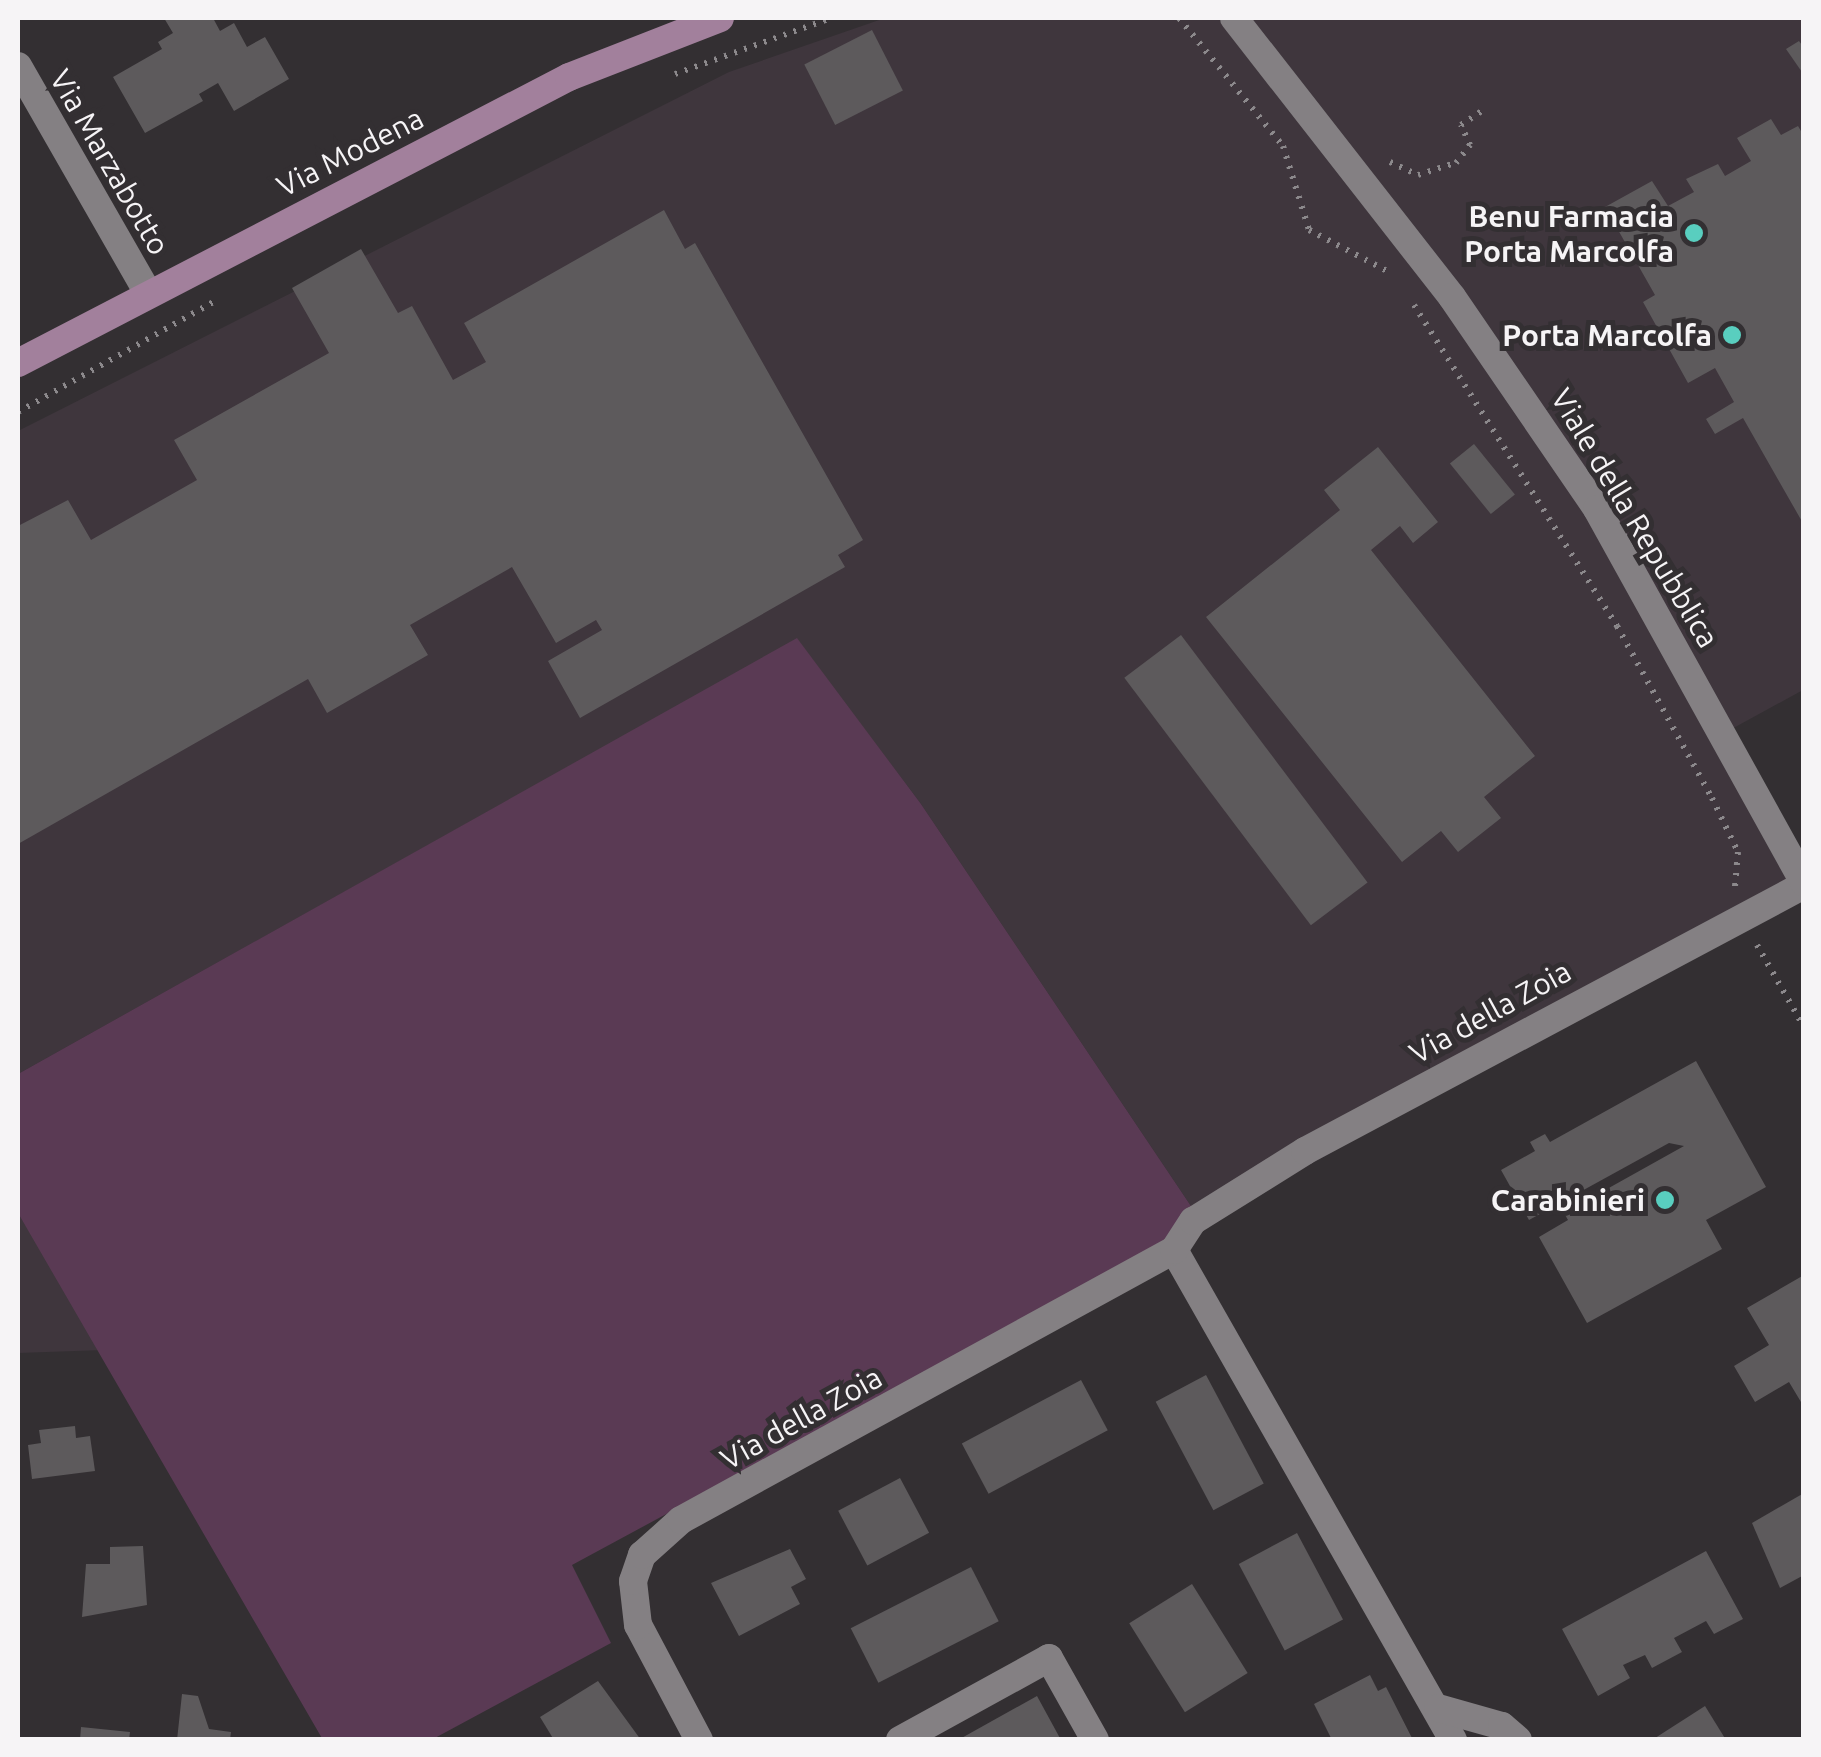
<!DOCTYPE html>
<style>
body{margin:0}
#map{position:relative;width:1821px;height:1757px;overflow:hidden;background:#332f32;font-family:Ubuntu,sans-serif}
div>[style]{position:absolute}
.built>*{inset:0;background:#3f363d}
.green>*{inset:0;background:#5a3a54}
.building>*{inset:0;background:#5d5a5c;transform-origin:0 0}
.path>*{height:6px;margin-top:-3px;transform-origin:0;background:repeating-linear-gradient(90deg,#8c898c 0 2.5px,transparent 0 10.5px)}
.minor>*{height:28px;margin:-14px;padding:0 14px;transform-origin:14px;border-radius:14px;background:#848083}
.tertiary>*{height:28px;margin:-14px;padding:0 14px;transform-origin:14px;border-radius:14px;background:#848083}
.secondary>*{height:28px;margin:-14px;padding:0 14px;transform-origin:14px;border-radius:14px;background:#a2809c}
.dots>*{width:28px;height:28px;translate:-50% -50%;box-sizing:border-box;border:5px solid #332f32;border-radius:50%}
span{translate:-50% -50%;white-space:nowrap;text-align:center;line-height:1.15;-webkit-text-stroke:10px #332f32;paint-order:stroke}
.street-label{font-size:30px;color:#f6f4f6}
.poi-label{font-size:30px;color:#f6f4f6;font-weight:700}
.right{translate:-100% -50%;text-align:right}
.frame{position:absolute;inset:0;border:20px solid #f6f4f6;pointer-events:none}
</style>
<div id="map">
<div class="built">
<div style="clip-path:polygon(885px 18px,1803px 18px,1803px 690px,1728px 731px,1802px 890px,1203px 1224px,921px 804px,797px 639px,18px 1074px,18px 431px,729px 72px)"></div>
<div style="clip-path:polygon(18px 1213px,104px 1350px,18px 1353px)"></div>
</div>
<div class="green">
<div style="clip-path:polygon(797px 638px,921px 804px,1203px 1224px,572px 1565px,611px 1643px,433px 1739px,323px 1740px,18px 1213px,18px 1074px)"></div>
</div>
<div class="building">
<div style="clip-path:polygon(164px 18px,213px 18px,220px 31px,234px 23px,247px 47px,265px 37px,289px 79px,234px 111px,218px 83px,199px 94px,203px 101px,145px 133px,113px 77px,162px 49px,158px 42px,173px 33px)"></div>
<div style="left:872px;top:30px;width:68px;height:76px;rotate:63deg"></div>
<div style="clip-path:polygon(1799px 41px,1804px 48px,1804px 75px,1786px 49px)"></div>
<div style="clip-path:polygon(1771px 119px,1781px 135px,1798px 126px,1804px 136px,1804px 525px,1743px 418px,1715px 434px,1706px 419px,1734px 402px,1715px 368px,1688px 383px,1643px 302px,1655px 295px,1605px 207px,1652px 181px,1668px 206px,1694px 192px,1686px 179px,1718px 164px,1725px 176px,1751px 161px,1737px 138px)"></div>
<div style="clip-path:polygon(664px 210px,685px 249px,695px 243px,863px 540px,838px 555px,845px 567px,580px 718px,548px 661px,602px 630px,596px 620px,556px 643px,512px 567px,410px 625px,428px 655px,327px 713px,308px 679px,18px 844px,18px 526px,68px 500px,91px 540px,197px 480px,174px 440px,329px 353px,292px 288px,361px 249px,398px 313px,412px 306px,453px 380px,486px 362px,464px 323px)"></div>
<div style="left:1474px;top:444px;width:65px;height:31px;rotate:51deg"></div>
<div style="clip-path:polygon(1378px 447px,1438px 522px,1413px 543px,1400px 526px,1371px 550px,1535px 756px,1484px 797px,1501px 818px,1458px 852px,1441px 831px,1402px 862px,1206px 617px,1340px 510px,1324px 490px)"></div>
<div style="left:1181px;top:635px;width:310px;height:71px;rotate:53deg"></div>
<div style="clip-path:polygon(1696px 1061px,1766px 1187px,1706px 1220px,1722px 1249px,1587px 1323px,1539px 1237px,1568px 1220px,1564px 1213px,1684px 1146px,1669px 1143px,1529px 1220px,1501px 1170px,1535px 1151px,1530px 1142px,1545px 1134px,1550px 1142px)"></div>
<div style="clip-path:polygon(1804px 1275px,1804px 1407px,1789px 1382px,1755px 1402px,1734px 1366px,1769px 1345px,1747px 1308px)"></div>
<div style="left:1206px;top:1375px;width:123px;height:57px;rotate:62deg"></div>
<div style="left:1081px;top:1380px;width:57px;height:135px;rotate:62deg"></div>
<div style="clip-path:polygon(75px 1426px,76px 1438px,90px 1436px,95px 1471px,32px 1479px,28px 1445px,41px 1443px,39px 1430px)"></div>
<div style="left:900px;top:1478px;width:62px;height:70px;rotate:62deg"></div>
<div style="clip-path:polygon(1804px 1493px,1804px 1575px,1780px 1588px,1752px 1523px)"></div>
<div style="left:1297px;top:1533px;width:98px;height:66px;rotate:62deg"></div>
<div style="clip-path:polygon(143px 1546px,147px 1605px,82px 1617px,86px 1564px,110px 1564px,110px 1547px)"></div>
<div style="clip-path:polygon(790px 1549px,806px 1579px,791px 1587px,800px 1604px,739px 1636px,711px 1583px)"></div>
<div style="clip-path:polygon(1706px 1551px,1743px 1619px,1714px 1634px,1706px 1621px,1674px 1638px,1682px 1652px,1652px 1668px,1645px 1655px,1623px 1665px,1630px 1678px,1598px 1696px,1562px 1629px)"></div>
<div style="left:971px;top:1567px;width:61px;height:135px;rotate:63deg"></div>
<div style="left:1192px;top:1584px;width:105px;height:74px;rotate:58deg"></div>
<div style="clip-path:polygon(1370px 1675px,1378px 1691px,1386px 1687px,1413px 1740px,1332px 1740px,1314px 1704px)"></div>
<div style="clip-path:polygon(598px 1681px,641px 1740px,554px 1740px,540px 1717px)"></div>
<div style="clip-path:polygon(182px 1694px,198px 1696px,209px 1729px,231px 1732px,230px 1740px,177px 1740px)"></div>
<div style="clip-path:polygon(1037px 1696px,1061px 1740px,958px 1740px)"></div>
<div style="clip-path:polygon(1705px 1706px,1726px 1740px,1652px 1740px)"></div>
<div style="clip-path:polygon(81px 1727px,130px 1732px,129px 1740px,80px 1740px)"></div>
</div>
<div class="path">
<div style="left:1179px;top:18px;width:165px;rotate:50.9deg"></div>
<div style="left:1283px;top:146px;width:88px;rotate:72.8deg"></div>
<div style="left:1309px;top:230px;width:90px;rotate:27.7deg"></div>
<div style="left:675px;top:74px;width:166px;rotate:-19.7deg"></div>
<div style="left:1390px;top:162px;width:31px;rotate:25deg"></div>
<div style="left:1418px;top:175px;width:40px;rotate:-18deg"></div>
<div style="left:1456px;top:163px;width:23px;rotate:-52deg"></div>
<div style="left:1470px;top:145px;width:22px;rotate:-114deg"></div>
<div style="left:1461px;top:125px;width:25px;rotate:-34deg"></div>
<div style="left:1414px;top:305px;width:380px;rotate:57.7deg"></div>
<div style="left:1617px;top:626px;width:196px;rotate:61.1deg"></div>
<div style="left:1712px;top:798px;width:60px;rotate:64.3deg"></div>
<div style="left:1738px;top:852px;width:36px;rotate:95deg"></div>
<div style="left:18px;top:412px;width:228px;rotate:-29.4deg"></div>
<div style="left:1757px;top:945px;width:95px;rotate:60.2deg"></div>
</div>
<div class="minor">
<div style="left:18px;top:66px;width:259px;rotate:60.2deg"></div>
<div style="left:1174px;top:1250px;width:564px;rotate:60.34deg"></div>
<div style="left:1438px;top:1708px;width:66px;rotate:15.7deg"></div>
<div style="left:1502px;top:1726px;width:21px;rotate:41deg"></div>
<div style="left:699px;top:1740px;width:130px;rotate:-117.9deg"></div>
<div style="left:638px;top:1625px;width:44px;rotate:-96.5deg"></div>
<div style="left:633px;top:1581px;width:28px;rotate:-71deg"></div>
<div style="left:642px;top:1555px;width:52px;rotate:-41.9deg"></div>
<div style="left:681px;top:1520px;width:562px;rotate:-28.71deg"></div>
<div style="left:1174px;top:1250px;width:35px;rotate:-57deg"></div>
<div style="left:1193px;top:1221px;width:132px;rotate:-32deg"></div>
<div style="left:1305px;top:1151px;width:565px;rotate:-28.06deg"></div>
<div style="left:900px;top:1740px;width:170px;rotate:-28.8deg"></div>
<div style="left:1049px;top:1658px;width:94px;rotate:60.7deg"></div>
</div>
<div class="tertiary">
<div style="left:1234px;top:18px;width:354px;rotate:52deg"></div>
<div style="left:1452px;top:297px;width:257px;rotate:55.6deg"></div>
<div style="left:1597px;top:509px;width:427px;rotate:61deg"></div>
</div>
<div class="secondary">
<div style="left:18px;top:363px;width:621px;rotate:-27.43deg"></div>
<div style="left:569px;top:77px;width:162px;rotate:-21.3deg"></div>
</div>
<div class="dots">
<div style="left:1694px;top:233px;background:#59cebf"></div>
<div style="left:1732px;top:335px;background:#59cebf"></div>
<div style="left:1665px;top:1200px;background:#59cebf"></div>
</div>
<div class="street-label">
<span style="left:350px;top:152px;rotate:-27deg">Via Modena</span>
<span style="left:110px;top:162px;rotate:60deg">Via Marzabotto</span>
<span style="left:1635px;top:518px;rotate:59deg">Viale della Repubblica</span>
<span style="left:1490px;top:1012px;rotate:-29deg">Via della Zoia</span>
<span style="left:801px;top:1418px;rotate:-29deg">Via della Zoia</span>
</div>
<div class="poi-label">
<span class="right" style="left:1674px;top:233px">Benu Farmacia<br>Porta Marcolfa</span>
<span class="right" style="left:1712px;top:335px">Porta Marcolfa</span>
<span class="right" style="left:1645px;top:1200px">Carabinieri</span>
</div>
<div class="frame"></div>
</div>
